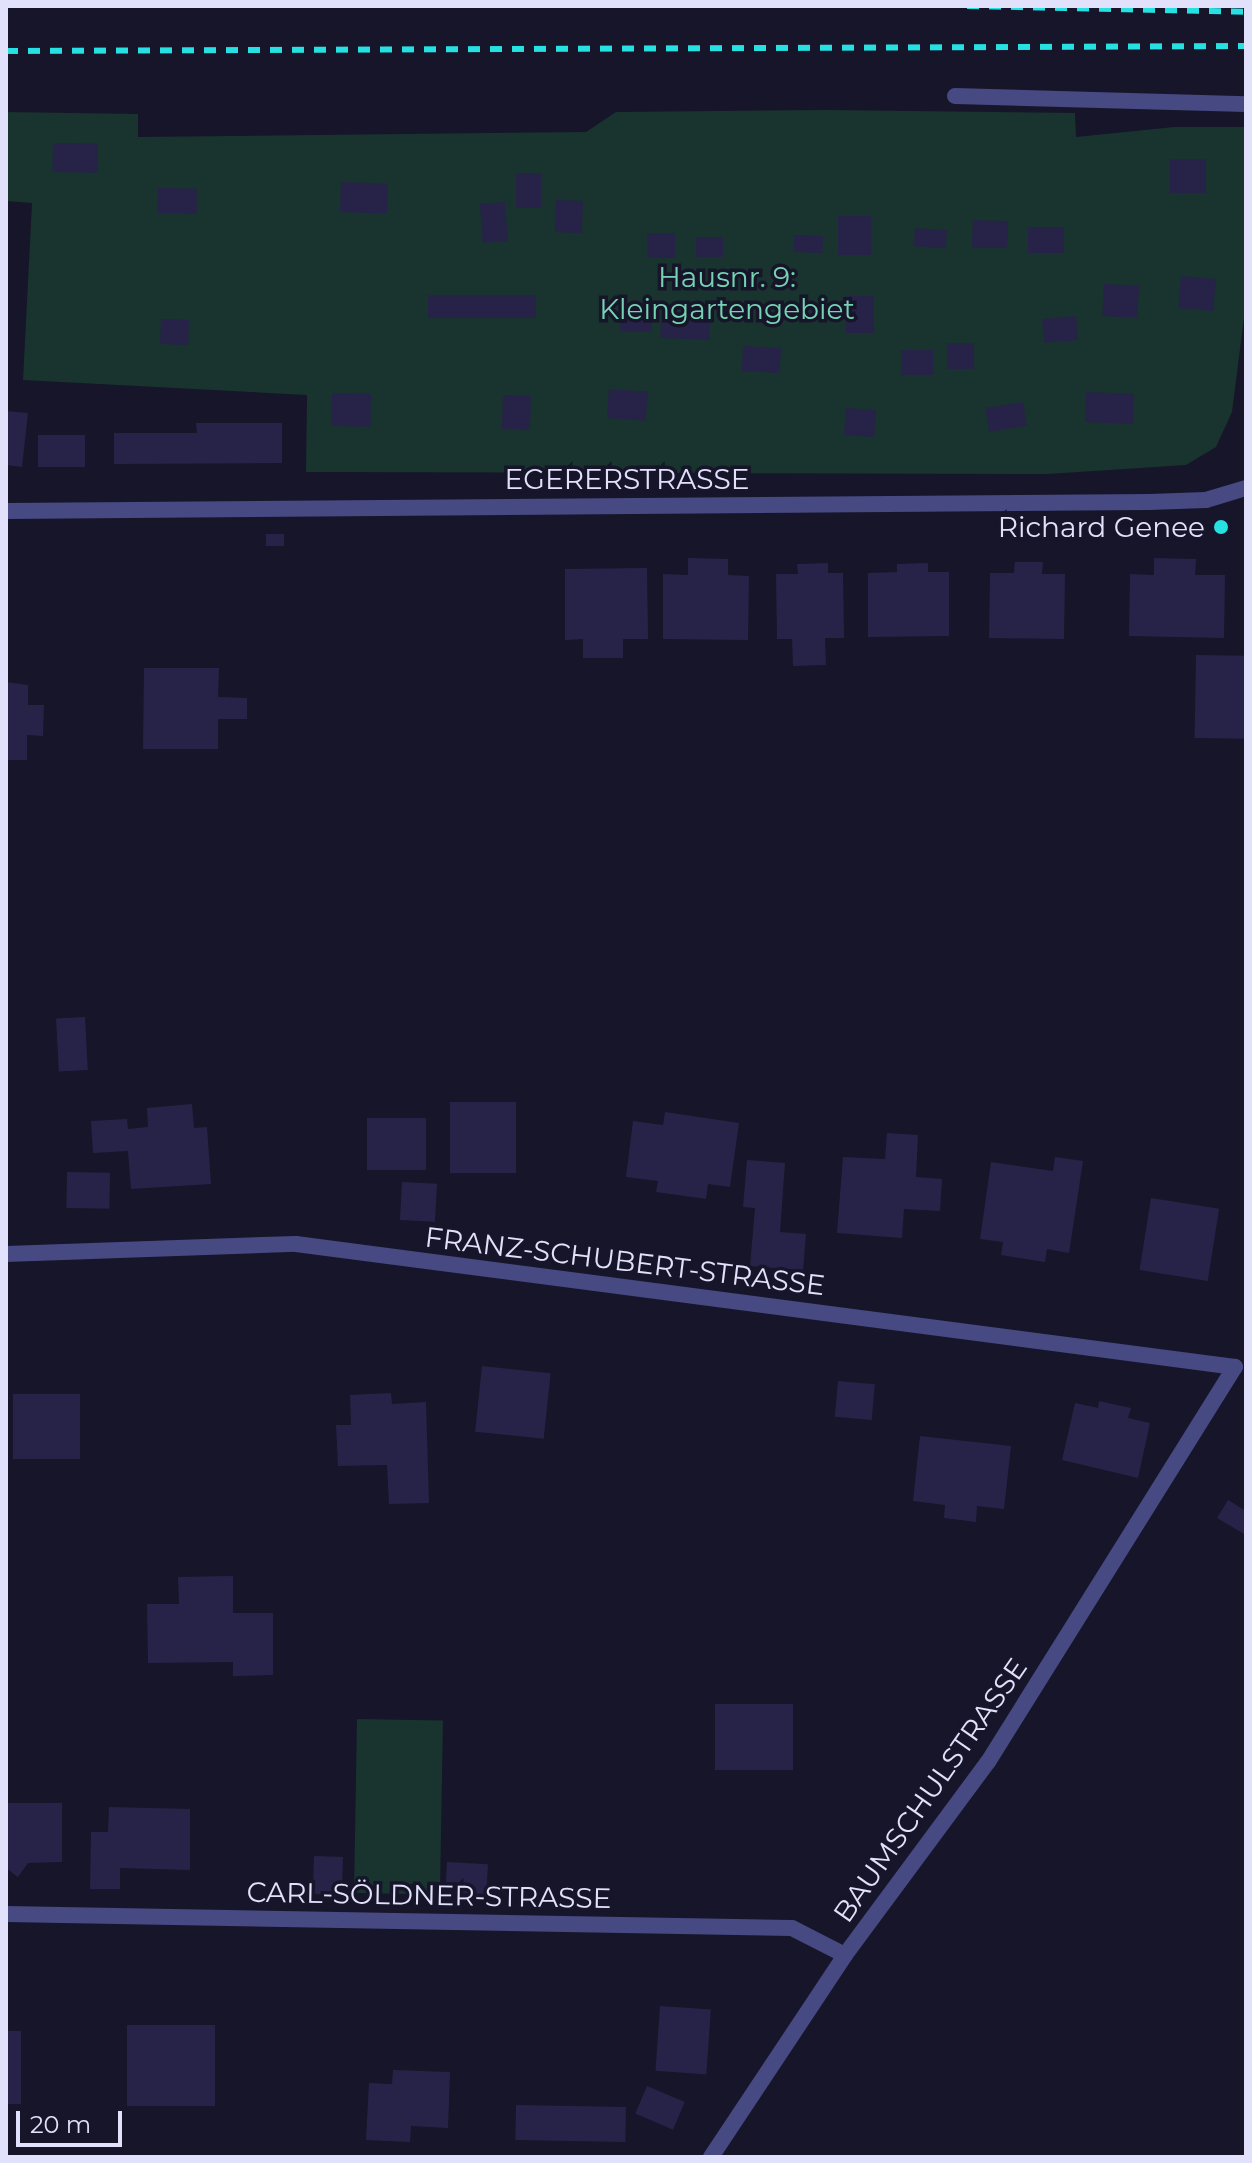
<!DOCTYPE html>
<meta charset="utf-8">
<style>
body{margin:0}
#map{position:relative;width:1252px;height:2163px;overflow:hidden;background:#161529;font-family:Montserrat,sans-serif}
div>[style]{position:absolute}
.green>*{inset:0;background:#19332f;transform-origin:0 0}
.building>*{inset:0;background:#272348;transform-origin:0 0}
.lane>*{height:16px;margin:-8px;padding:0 8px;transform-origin:8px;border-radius:8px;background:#464982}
.street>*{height:16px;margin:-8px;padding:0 8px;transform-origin:8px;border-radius:8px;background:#464982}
.rail>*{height:6px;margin-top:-3px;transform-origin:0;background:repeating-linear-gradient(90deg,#26e0e2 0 12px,transparent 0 22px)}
.dots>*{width:22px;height:22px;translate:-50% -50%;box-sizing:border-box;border:4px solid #161529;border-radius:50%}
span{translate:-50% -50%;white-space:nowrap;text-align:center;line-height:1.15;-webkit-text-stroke:7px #161529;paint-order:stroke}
.park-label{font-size:28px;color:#75d3b3}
.street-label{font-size:28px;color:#e2e1fb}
.poi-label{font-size:28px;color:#e2e1fb}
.right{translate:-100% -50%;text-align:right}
.frame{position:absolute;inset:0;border:8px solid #e2e1fb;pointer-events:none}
.scale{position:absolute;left:16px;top:2111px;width:106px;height:36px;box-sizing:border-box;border:4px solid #e2e1fb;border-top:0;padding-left:10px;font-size:24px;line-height:28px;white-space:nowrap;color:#e2e1fb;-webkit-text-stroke:6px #161529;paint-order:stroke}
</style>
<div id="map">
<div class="green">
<div style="clip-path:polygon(827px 110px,1075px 113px,1076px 137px,1174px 127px,1246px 127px,1246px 302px,1232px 412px,1216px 447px,1186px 465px,1048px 474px,306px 472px,307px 395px,23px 380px,32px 203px,6px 201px,6px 112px,138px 114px,138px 137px,586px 132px,616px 112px)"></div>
<div style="left:357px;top:1719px;width:86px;height:174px;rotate:1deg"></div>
</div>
<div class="building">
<div style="left:53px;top:143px;width:45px;height:29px;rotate:1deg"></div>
<div style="left:1170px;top:159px;width:36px;height:34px"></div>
<div style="left:541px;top:173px;width:35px;height:25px;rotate:90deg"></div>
<div style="left:341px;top:182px;width:47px;height:30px;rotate:2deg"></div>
<div style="left:158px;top:188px;width:39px;height:25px;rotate:1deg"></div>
<div style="left:556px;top:200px;width:27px;height:32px;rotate:2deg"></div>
<div style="left:505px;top:202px;width:39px;height:25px;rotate:86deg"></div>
<div style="left:838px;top:216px;width:33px;height:39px"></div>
<div style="left:973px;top:220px;width:35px;height:27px;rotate:2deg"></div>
<div style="left:1028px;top:227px;width:36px;height:26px"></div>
<div style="left:915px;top:228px;width:32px;height:18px;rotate:4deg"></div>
<div style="left:647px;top:233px;width:28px;height:25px"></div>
<div style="left:794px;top:235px;width:29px;height:17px;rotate:2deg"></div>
<div style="left:696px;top:237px;width:27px;height:20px"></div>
<div style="left:1181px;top:276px;width:35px;height:32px;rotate:5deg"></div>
<div style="left:1104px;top:284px;width:35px;height:32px;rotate:3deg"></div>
<div style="left:428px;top:295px;width:108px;height:23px"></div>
<div style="left:846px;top:296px;width:28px;height:37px"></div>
<div style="left:621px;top:310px;width:31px;height:21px;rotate:2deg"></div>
<div style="left:1076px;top:316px;width:24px;height:34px;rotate:85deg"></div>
<div style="left:661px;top:318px;width:49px;height:20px;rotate:2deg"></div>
<div style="left:161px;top:319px;width:28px;height:25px;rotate:2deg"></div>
<div style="left:947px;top:343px;width:27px;height:26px"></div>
<div style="left:743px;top:346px;width:38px;height:25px;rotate:3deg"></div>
<div style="left:901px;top:350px;width:32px;height:25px"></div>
<div style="left:609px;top:389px;width:39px;height:29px;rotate:4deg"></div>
<div style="left:1086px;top:392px;width:48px;height:30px;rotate:2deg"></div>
<div style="left:332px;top:393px;width:39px;height:33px;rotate:1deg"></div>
<div style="left:503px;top:395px;width:28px;height:34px;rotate:2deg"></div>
<div style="left:1023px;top:402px;width:24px;height:38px;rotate:81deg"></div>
<div style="left:846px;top:408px;width:30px;height:27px;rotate:4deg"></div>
<div style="clip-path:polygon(6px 411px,28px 413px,22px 467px,6px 465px)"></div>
<div style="clip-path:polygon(196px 423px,282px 423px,282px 463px,114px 464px,114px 433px,197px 433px)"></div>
<div style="left:38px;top:435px;width:47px;height:32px"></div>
<div style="left:266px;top:534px;width:18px;height:12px"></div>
<div style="clip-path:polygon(688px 558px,728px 559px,728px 575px,749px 576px,748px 640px,663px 639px,663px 574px,688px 575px)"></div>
<div style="clip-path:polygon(1154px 558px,1196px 559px,1195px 575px,1225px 575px,1224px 638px,1129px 636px,1130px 574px,1154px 575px)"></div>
<div style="clip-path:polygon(1015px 562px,1043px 562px,1042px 574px,1065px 574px,1064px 639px,989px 638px,990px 573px,1014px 573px)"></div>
<div style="clip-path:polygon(828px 563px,828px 573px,843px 573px,844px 638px,825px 638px,826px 665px,793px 666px,792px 639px,777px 639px,776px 574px,798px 574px,797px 564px)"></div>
<div style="clip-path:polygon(928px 563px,928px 572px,949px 572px,949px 636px,868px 637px,868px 573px,897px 572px,897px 564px)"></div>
<div style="clip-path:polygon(647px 568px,648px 639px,623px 639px,623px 658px,583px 658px,583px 639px,565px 640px,565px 569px)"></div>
<div style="left:1196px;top:655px;width:50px;height:83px;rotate:1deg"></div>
<div style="clip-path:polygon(144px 668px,219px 668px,218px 697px,247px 698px,247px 719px,218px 719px,218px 749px,143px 749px)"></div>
<div style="clip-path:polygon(6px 682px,28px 685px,28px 705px,44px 705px,43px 736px,27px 735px,27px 760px,6px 760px)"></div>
<div style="left:85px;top:1017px;width:53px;height:29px;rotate:87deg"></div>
<div style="left:450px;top:1102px;width:66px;height:71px"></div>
<div style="clip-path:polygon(192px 1104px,194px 1128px,207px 1127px,211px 1184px,131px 1189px,128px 1151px,93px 1153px,91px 1121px,127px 1119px,128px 1129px,148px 1127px,147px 1108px)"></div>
<div style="clip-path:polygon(665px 1112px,739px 1123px,730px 1187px,708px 1184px,706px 1199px,656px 1192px,658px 1181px,626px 1177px,633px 1121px,663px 1125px)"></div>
<div style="left:367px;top:1118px;width:59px;height:52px"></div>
<div style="clip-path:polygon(887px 1133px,918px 1135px,916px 1177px,942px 1179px,940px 1211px,904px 1209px,902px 1238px,837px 1233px,843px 1157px,885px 1159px)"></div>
<div style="clip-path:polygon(1055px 1157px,1083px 1161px,1069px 1253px,1047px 1249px,1045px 1262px,1001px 1255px,1003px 1242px,980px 1239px,991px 1162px,1053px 1171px)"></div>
<div style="clip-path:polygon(747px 1160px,785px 1163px,780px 1232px,806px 1234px,803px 1270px,750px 1266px,755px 1208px,743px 1207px)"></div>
<div style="left:67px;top:1172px;width:43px;height:36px;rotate:1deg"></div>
<div style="left:402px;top:1182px;width:35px;height:38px;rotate:3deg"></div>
<div style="left:1151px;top:1198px;width:69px;height:73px;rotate:9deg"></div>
<div style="left:482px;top:1366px;width:69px;height:66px;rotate:6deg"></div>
<div style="left:838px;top:1381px;width:37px;height:36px;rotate:5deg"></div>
<div style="clip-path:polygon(391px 1393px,392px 1404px,426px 1402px,429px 1503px,389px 1504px,387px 1465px,338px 1466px,336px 1425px,351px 1425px,350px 1395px)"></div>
<div style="left:13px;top:1394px;width:67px;height:65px"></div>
<div style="clip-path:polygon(1099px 1401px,1131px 1408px,1128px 1418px,1150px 1423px,1138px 1478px,1062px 1460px,1075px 1403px,1098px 1408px)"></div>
<div style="clip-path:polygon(920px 1436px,1011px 1446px,1004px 1509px,977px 1506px,976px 1522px,944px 1518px,945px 1505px,913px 1501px)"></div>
<div style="clip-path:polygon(1228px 1500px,1246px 1511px,1246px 1535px,1217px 1518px)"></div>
<div style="clip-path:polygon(233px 1576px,233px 1613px,273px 1613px,273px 1675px,233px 1676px,233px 1662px,148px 1663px,147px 1604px,179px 1604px,178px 1577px)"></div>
<div style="left:715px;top:1704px;width:78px;height:66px"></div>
<div style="clip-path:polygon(6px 1803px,62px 1803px,62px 1862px,28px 1863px,18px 1877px,6px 1868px)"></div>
<div style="clip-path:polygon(109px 1807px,190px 1809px,190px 1870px,120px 1868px,120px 1889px,90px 1889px,91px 1832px,108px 1832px)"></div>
<div style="left:314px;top:1856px;width:29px;height:38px;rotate:2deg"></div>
<div style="left:447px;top:1862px;width:41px;height:30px;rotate:3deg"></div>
<div style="left:660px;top:2006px;width:51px;height:65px;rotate:4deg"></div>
<div style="left:127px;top:2025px;width:88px;height:81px"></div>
<div style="left:6px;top:2031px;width:15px;height:73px"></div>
<div style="clip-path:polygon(393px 2070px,450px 2072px,448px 2128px,411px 2126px,410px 2142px,366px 2140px,369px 2083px,392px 2084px)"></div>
<div style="left:647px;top:2086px;width:41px;height:30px;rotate:23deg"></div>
<div style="left:516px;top:2105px;width:110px;height:35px;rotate:1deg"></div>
</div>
<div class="lane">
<div style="left:955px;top:96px;width:291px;rotate:1.6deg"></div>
</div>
<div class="street">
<div style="left:6px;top:511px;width:1143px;rotate:-0.45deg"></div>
<div style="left:1149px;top:502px;width:57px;rotate:-2deg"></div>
<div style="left:1206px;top:500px;width:42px;rotate:-16.7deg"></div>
<div style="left:6px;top:1254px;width:290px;rotate:-2deg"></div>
<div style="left:296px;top:1244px;width:947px;rotate:7.46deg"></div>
<div style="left:6px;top:1914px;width:786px;rotate:1.02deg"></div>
<div style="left:792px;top:1928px;width:59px;rotate:27deg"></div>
<div style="left:711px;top:2157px;width:242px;rotate:-56.4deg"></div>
<div style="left:845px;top:1955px;width:240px;rotate:-53.5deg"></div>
<div style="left:988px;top:1762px;width:466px;rotate:-58deg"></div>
</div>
<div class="rail">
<div style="left:967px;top:6px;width:279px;rotate:1.2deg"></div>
<div style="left:6px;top:51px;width:1240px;rotate:-0.23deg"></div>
</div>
<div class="dots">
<div style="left:1221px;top:527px;background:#26e0e2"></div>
</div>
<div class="park-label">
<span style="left:727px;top:293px">Hausnr. 9:<br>Kleingartengebiet</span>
</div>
<div class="street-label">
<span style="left:627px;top:479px">EGERERSTRASSE</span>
<span style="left:625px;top:1261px;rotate:7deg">FRANZ-SCHUBERT-STRASSE</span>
<span style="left:930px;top:1790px;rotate:-55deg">BAUMSCHULSTRASSE</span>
<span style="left:429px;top:1895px;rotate:1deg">CARL-SÖLDNER-STRASSE</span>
</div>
<div class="poi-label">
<span class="right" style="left:1205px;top:527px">Richard Genee</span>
</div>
<div class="frame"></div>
<div class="scale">20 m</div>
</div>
